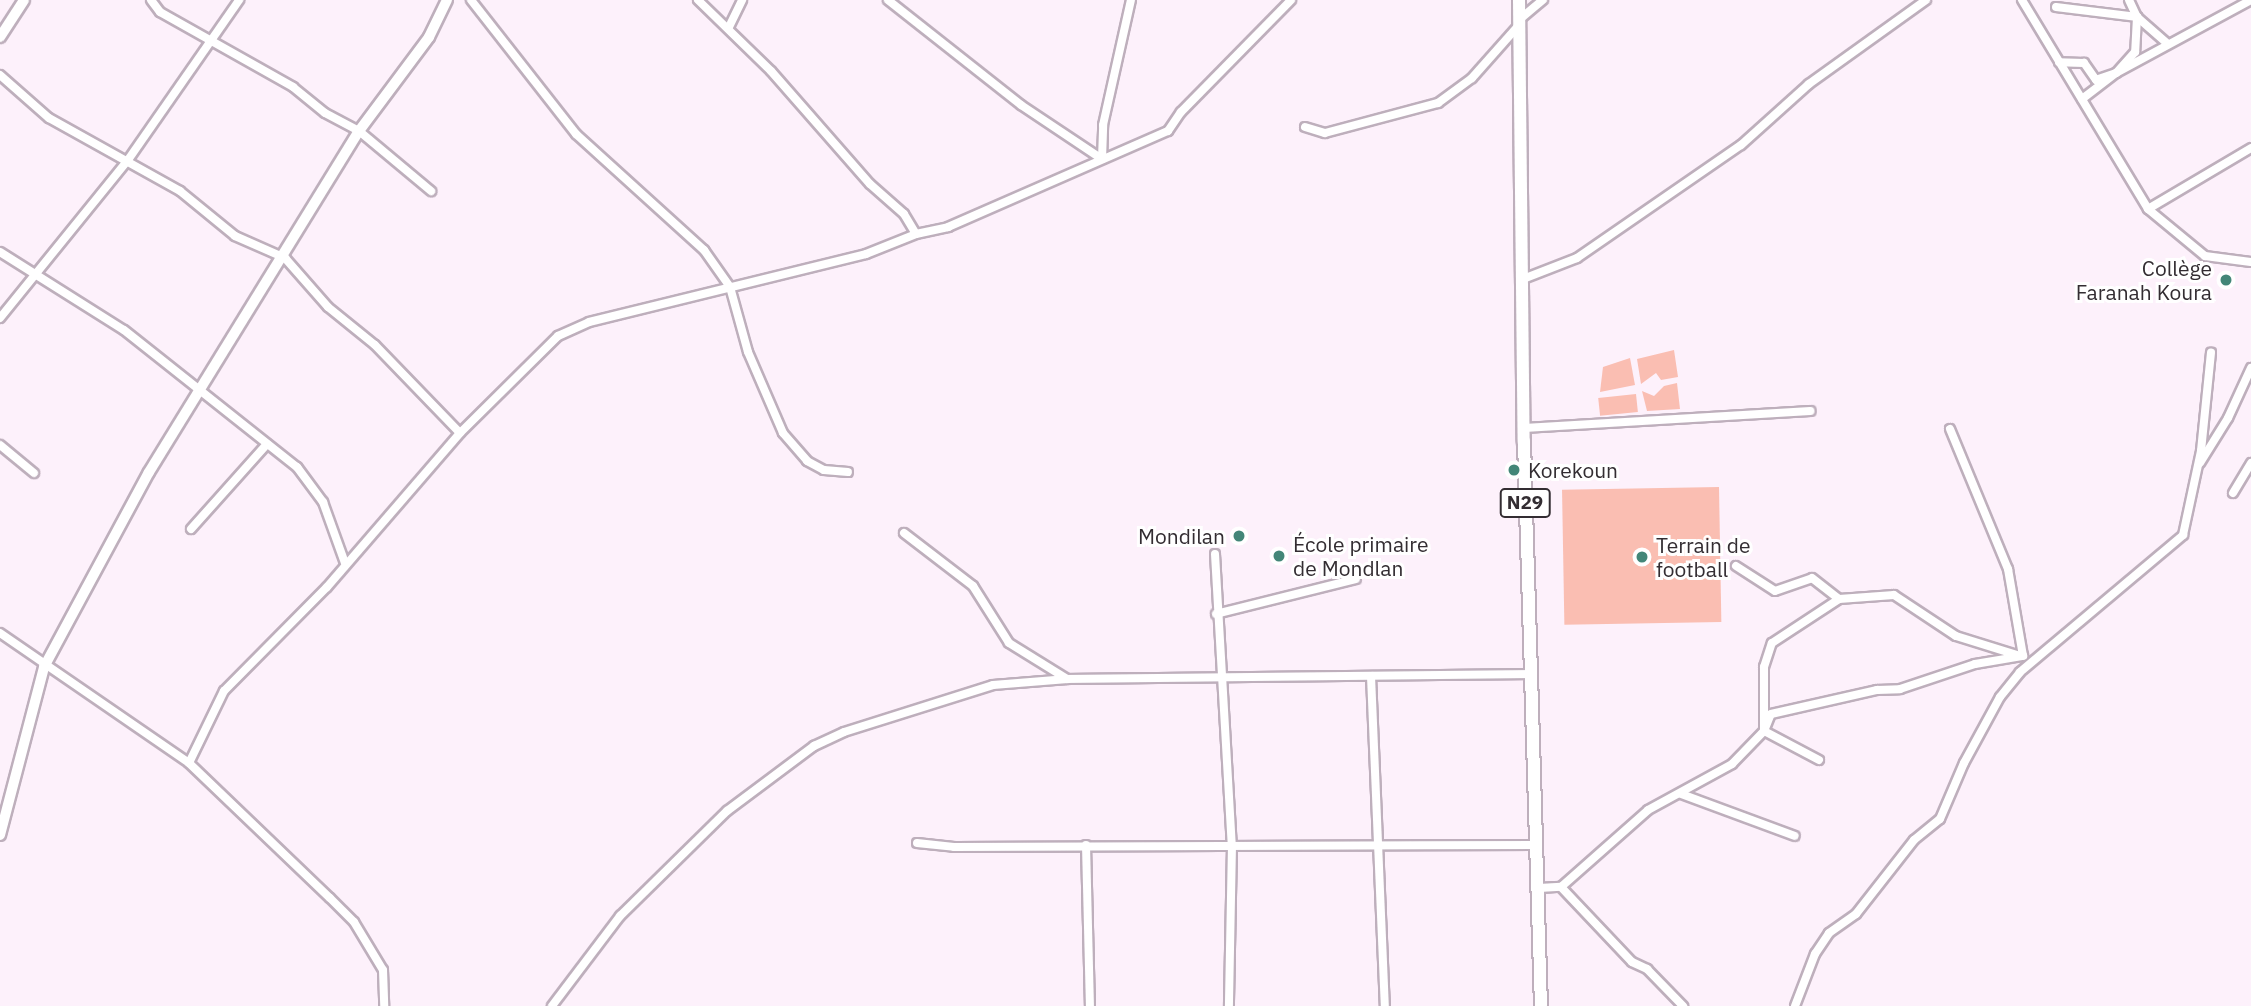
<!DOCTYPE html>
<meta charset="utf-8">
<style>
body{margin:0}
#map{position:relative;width:2251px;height:1006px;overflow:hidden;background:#fdf1fb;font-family:"IBM Plex Sans",sans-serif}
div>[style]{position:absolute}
.green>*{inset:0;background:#fabeb2;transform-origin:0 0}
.roads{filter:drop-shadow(2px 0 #beafbc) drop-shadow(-2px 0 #beafbc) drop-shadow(0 2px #beafbc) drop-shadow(0 -2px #beafbc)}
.street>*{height:8px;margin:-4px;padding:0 4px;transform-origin:4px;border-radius:4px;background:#fff}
.secondary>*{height:10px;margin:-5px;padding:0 5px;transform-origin:5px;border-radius:5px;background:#fff}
.primary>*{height:12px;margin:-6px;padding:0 6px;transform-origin:6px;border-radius:6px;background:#fff}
.dots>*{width:19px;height:19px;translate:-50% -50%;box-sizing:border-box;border:4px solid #fff;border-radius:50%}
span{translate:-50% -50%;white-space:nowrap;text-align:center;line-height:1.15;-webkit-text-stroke:6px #fff;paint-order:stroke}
.shield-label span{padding:2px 5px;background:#fff;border:2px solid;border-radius:5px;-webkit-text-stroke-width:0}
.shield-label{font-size:19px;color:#332d32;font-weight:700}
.poi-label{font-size:21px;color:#332d32}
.right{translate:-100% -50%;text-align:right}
.left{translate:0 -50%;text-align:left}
</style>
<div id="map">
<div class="green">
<div style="clip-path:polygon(1674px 350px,1678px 377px,1661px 380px,1656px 373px,1641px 384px,1637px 359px)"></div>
<div style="clip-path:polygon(1630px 358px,1635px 385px,1600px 392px,1603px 367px)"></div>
<div style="clip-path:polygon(1677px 383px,1680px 409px,1647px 411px,1642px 391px,1654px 396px,1664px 386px)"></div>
<div style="left:1636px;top:394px;width:18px;height:38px;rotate:84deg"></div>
<div style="left:1719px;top:487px;width:135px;height:157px;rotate:89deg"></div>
</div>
<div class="roads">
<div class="street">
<div style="left:151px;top:0;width:15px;rotate:53deg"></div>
<div style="left:160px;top:12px;width:153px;rotate:29.4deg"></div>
<div style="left:293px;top:87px;width:41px;rotate:39.1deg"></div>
<div style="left:325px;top:113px;width:38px;rotate:28deg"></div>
<div style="left:359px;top:131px;width:94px;rotate:39.8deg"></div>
<div style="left:471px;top:0;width:170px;rotate:51.9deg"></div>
<div style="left:576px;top:134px;width:173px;rotate:42.2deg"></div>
<div style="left:704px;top:250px;width:45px;rotate:54.9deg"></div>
<div style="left:730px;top:287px;width:67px;rotate:74.5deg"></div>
<div style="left:748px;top:352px;width:88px;rotate:66.6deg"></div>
<div style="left:783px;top:433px;width:37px;rotate:49deg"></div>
<div style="left:807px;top:461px;width:19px;rotate:28deg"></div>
<div style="left:824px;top:470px;width:24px;rotate:5deg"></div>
<div style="left:698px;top:0;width:102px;rotate:44.2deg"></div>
<div style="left:771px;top:71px;width:150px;rotate:48.8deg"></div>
<div style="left:870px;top:184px;width:45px;rotate:41.4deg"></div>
<div style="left:904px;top:214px;width:23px;rotate:59deg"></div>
<div style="left:888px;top:0;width:169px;rotate:38.3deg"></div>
<div style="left:1021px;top:105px;width:97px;rotate:33.7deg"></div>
<div style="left:2022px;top:0;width:244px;rotate:58.9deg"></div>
<div style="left:2148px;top:209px;width:74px;rotate:39.5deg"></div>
<div style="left:2205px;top:256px;width:46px;rotate:7.4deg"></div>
<div style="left:2129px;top:0;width:19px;rotate:65deg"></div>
<div style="left:2137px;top:17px;width:41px;rotate:41.1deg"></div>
<div style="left:2056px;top:7px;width:82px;rotate:7deg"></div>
<div style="left:2137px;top:17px;width:35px;rotate:93deg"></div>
<div style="left:2135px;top:52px;width:28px;rotate:132deg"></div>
<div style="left:2116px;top:73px;width:21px;rotate:161deg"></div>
<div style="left:2096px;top:80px;width:21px;rotate:-125deg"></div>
<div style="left:2084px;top:63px;width:25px;rotate:-178deg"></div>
<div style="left:1520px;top:19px;width:30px;rotate:-40deg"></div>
<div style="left:729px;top:27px;width:30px;rotate:-64deg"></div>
<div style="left:0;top:75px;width:65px;rotate:41.3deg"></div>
<div style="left:49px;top:118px;width:150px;rotate:29.1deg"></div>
<div style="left:180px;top:191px;width:71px;rotate:39.3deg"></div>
<div style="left:235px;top:236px;width:55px;rotate:23.7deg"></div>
<div style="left:285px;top:258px;width:65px;rotate:48.7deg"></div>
<div style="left:328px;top:307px;width:60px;rotate:39deg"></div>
<div style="left:375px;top:345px;width:122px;rotate:46deg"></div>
<div style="left:2082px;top:99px;width:43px;rotate:-37.4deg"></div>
<div style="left:2116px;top:73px;width:153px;rotate:-28.4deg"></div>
<div style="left:1305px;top:127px;width:21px;rotate:17deg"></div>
<div style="left:1325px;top:133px;width:117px;rotate:-14.9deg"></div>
<div style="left:1438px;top:103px;width:42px;rotate:-36.3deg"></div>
<div style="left:1472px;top:78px;width:72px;rotate:-48.4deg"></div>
<div style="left:1102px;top:159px;width:34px;rotate:-88deg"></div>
<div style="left:1103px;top:125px;width:128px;rotate:-77.4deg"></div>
<div style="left:2148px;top:209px;width:120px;rotate:-30.6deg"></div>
<div style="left:0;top:252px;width:146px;rotate:32.2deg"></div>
<div style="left:124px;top:330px;width:221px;rotate:38.4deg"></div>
<div style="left:297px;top:467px;width:44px;rotate:53.4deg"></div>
<div style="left:323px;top:502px;width:65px;rotate:70.2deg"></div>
<div style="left:1523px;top:279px;width:58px;rotate:-21.3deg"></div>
<div style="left:1577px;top:258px;width:199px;rotate:-34.6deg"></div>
<div style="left:1741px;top:145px;width:91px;rotate:-41.9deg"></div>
<div style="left:1809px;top:84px;width:144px;rotate:-35.7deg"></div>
<div style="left:0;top:318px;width:203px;rotate:-51deg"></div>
<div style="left:128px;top:160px;width:195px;rotate:-55.2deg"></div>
<div style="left:1524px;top:428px;width:287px;rotate:-3.4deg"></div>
<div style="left:1950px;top:429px;width:152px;rotate:67.5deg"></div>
<div style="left:2008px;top:569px;width:88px;rotate:80.2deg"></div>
<div style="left:0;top:445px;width:44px;rotate:39.5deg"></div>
<div style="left:2200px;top:463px;width:53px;rotate:-58.1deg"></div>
<div style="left:2228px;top:418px;width:55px;rotate:-65.3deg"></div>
<div style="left:2233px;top:493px;width:35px;rotate:-59deg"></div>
<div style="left:191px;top:529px;width:114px;rotate:-48.2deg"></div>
<div style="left:904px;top:533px;width:87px;rotate:37.5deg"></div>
<div style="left:973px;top:586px;width:67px;rotate:57.7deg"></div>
<div style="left:1009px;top:643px;width:68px;rotate:31.8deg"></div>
<div style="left:1215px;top:554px;width:291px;rotate:86.7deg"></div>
<div style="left:1232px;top:845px;width:161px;rotate:91.1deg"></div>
<div style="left:1736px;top:566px;width:46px;rotate:32.7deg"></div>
<div style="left:1775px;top:591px;width:39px;rotate:-19deg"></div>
<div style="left:1812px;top:578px;width:34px;rotate:38deg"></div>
<div style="left:1839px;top:599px;width:55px;rotate:-4.2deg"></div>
<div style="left:1894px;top:595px;width:74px;rotate:33.5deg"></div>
<div style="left:1956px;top:636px;width:64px;rotate:17.3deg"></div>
<div style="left:1216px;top:614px;width:144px;rotate:-14deg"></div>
<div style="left:0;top:633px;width:229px;rotate:34.5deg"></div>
<div style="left:189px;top:763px;width:195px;rotate:43.8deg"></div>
<div style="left:330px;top:898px;width:34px;rotate:45deg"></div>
<div style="left:354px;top:922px;width:56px;rotate:58.9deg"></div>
<div style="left:383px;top:970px;width:36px;rotate:88deg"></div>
<div style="left:1371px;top:676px;width:330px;rotate:87.6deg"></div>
<div style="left:1819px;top:760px;width:62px;rotate:-152.2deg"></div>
<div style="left:1764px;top:731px;width:64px;rotate:-90deg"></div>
<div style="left:1764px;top:667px;width:25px;rotate:-72deg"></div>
<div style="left:1772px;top:643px;width:80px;rotate:-33.3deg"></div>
<div style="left:189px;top:763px;width:80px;rotate:-64.1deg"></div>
<div style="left:224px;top:691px;width:146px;rotate:-45.3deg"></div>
<div style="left:327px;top:587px;width:203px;rotate:-49.2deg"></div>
<div style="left:460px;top:433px;width:138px;rotate:-44.7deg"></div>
<div style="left:558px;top:336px;width:34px;rotate:-24deg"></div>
<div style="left:589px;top:322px;width:285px;rotate:-13.8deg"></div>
<div style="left:866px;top:254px;width:54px;rotate:-21.8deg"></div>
<div style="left:916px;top:234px;width:33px;rotate:-12deg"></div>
<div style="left:948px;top:227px;width:240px;rotate:-23.6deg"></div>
<div style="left:1168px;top:131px;width:23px;rotate:-56deg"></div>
<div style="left:1181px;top:112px;width:157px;rotate:-45.5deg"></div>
<div style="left:1681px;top:794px;width:121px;rotate:20.2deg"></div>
<div style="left:917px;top:843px;width:37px;rotate:6deg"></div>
<div style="left:954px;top:847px;width:583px;rotate:-0.2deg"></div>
<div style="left:1086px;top:845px;width:161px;rotate:88.6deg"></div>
<div style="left:1561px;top:887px;width:103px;rotate:46.6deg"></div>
<div style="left:1632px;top:962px;width:17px;rotate:25deg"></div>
<div style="left:1647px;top:969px;width:52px;rotate:45.8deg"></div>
<div style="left:1539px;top:888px;width:22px;rotate:-3deg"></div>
<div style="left:1561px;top:887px;width:116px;rotate:-41.5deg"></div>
<div style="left:1648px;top:810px;width:96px;rotate:-28.7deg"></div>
<div style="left:1732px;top:764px;width:46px;rotate:-45.9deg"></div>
<div style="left:1764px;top:731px;width:18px;rotate:-68deg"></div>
<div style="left:1771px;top:714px;width:109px;rotate:-12.8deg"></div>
<div style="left:1877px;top:690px;width:23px;rotate:-2deg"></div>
<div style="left:1900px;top:689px;width:79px;rotate:-18.4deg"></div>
<div style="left:1975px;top:664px;width:49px;rotate:-9.5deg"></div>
<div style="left:552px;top:1006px;width:113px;rotate:-52.9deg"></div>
<div style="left:620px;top:916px;width:150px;rotate:-44.5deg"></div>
<div style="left:727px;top:811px;width:109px;rotate:-36.8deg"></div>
<div style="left:814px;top:746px;width:33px;rotate:-25deg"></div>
<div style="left:844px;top:732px;width:156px;rotate:-17.5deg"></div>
<div style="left:993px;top:685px;width:75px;rotate:-4.6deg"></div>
<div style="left:1068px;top:679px;width:462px;rotate:-0.6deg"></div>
<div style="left:1795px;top:1006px;width:56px;rotate:-69deg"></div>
<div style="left:1815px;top:954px;width:25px;rotate:-56deg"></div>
<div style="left:1829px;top:933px;width:33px;rotate:-35deg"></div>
<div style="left:1856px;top:914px;width:94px;rotate:-51.9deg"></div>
<div style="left:1914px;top:840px;width:33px;rotate:-39deg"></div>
<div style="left:1940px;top:819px;width:61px;rotate:-66.8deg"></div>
<div style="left:1964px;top:763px;width:75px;rotate:-61.4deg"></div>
<div style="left:2000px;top:697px;width:32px;rotate:-51deg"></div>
<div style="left:2020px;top:672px;width:213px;rotate:-40deg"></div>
<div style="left:2183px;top:535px;width:86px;rotate:-77.9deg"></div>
<div style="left:2201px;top:451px;width:99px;rotate:-84.2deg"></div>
</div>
<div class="secondary">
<div style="left:0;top:37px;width:44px;rotate:-57deg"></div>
<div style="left:0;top:835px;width:174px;rotate:-75.3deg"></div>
<div style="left:44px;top:667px;width:221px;rotate:-61.7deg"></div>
<div style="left:149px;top:472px;width:400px;rotate:-58.4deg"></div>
<div style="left:359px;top:131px;width:117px;rotate:-53.3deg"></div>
<div style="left:429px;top:37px;width:41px;rotate:-64.1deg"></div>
</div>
<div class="primary">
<div style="left:1519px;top:0;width:441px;rotate:89.4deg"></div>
<div style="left:1524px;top:441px;width:565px;rotate:88.28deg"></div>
</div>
</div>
<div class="dots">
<div style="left:2226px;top:280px;background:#438678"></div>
<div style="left:1514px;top:470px;background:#438678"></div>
<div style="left:1239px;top:536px;background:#438678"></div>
<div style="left:1279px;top:556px;background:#438678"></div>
<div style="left:1642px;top:557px;background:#438678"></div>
</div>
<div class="shield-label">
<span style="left:1525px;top:503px">N29</span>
</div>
<div class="poi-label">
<span class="right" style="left:2212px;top:280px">Collège<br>Faranah Koura</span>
<span class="left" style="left:1528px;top:470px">Korekoun</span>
<span class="right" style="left:1225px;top:536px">Mondilan</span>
<span class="left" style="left:1293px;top:556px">École primaire<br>de Mondlan</span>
<span class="left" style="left:1656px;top:557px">Terrain de<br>football</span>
</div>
</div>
